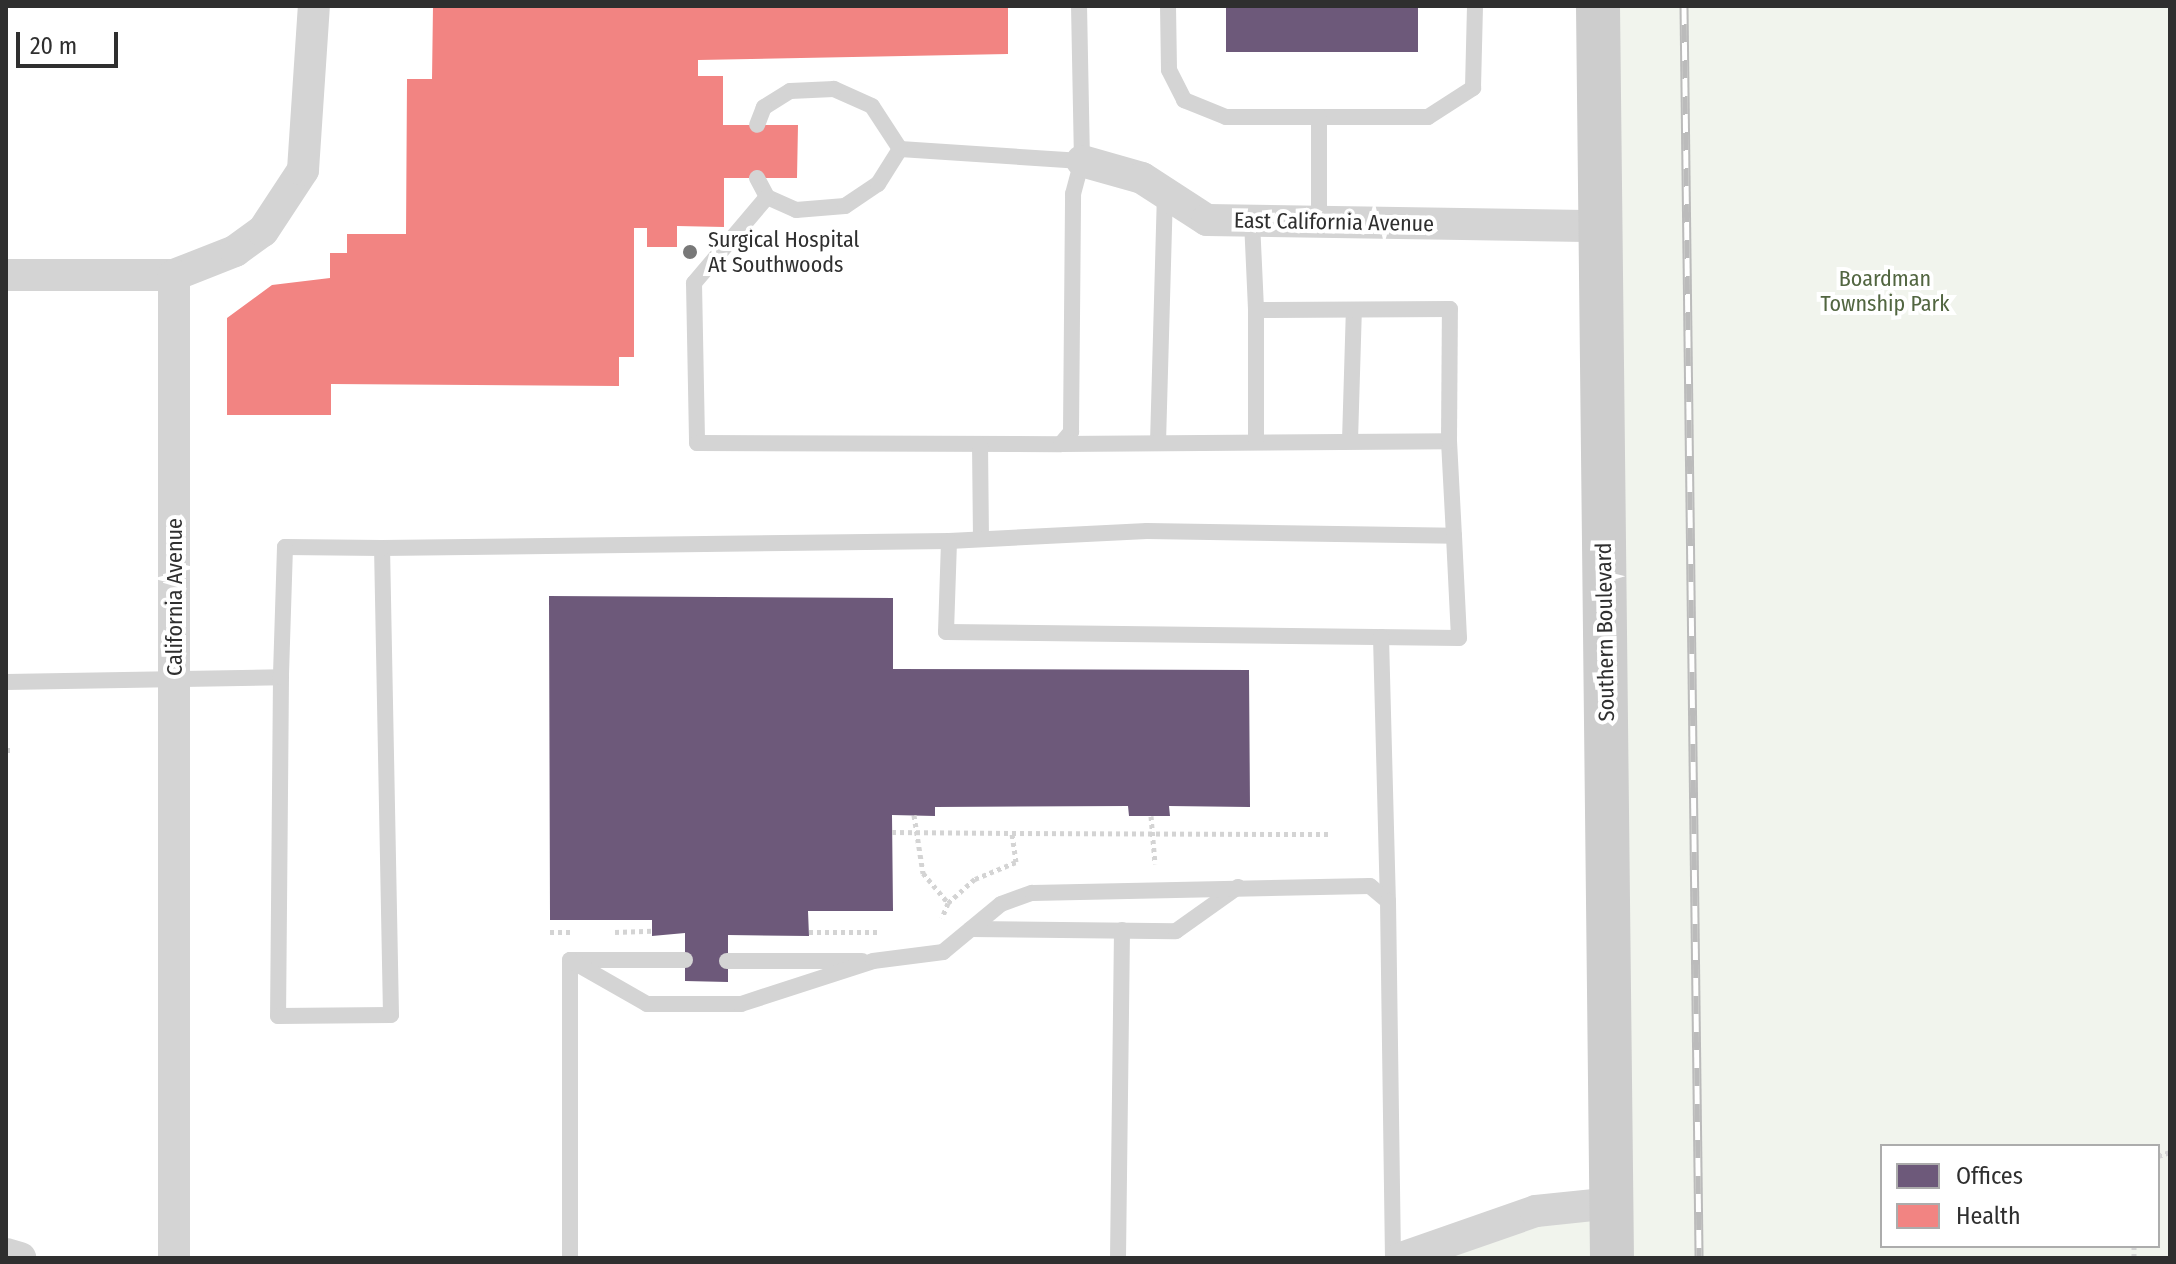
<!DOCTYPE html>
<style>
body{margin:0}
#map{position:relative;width:2176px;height:1264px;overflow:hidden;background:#fff;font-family:"Fira Sans Condensed",sans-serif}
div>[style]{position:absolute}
.green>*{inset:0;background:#f1f4ed}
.offices>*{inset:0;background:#6d597a;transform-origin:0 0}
.health>*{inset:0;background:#f28482}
.path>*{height:5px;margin-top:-2.5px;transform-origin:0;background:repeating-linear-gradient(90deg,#d4d4d4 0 4px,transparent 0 8px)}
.lane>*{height:16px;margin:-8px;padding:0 8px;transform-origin:8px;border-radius:8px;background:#d4d4d4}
.street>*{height:32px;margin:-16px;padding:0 16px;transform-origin:16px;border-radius:16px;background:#d4d4d4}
.secondary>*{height:44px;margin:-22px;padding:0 22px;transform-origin:22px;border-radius:22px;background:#cdcdcd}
.rail>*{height:9px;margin-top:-4.5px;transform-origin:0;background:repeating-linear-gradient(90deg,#fff 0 18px,#bbb 0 36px);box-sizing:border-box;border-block:2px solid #bbb}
.dots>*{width:22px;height:22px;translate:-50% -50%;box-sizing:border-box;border:4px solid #fff;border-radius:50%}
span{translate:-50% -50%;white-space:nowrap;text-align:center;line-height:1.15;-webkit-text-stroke:8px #fff;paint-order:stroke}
.street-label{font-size:22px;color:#2f2f2f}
.poi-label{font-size:22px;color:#2f2f2f}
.left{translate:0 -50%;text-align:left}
.park-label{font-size:22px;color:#526641}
.frame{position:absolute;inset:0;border:8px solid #2f2f2f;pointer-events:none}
.legend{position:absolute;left:1880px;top:1144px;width:280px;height:104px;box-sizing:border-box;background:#fff;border:2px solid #acacac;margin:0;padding:10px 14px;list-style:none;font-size:24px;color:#2f2f2f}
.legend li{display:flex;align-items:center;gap:16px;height:40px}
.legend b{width:40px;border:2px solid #acacac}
.scale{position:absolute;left:16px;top:32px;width:102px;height:36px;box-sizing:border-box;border:4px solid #2f2f2f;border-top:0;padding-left:10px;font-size:24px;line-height:28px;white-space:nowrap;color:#2f2f2f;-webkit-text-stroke:6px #fff;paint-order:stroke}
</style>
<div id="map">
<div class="green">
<div style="clip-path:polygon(evenodd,1598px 6px,2170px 6px,2170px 1258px,1401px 1258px,1611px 1203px,1598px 6px,1882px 1146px,2158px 1146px,2158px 1246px,1882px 1246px,1882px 1146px)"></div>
</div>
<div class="offices">
<div style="left:1226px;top:6px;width:192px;height:46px"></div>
<div style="clip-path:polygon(549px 596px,893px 598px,893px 669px,1249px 670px,1250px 807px,1169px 806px,1170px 816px,1129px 816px,1128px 806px,935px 807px,935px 816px,892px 815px,893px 911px,808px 911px,809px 936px,728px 935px,728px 982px,685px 981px,685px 933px,652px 936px,652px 920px,550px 920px)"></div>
</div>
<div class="health">
<div style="clip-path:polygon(433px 6px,1008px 6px,1008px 54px,698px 60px,698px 76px,723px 76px,723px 125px,798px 125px,797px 178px,724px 178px,724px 227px,677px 226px,677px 247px,647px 247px,647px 228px,634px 228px,634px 357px,619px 357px,619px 386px,331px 384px,331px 415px,227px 415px,227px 318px,272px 285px,330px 278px,330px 253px,347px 253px,347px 234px,406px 234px,407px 79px,432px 79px)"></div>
</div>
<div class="path">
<div style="left:6px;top:750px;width:7px"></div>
<div style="left:914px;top:815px;width:59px;rotate:81.2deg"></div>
<div style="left:923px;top:873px;width:39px;rotate:50deg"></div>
<div style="left:948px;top:903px;width:16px;rotate:112deg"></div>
<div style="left:1151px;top:816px;width:48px;rotate:85.2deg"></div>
<div style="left:892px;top:832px;width:120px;rotate:0.5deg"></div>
<div style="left:948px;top:903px;width:36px;rotate:-42deg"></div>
<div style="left:975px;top:879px;width:44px;rotate:-22.5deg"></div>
<div style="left:1016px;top:862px;width:29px;rotate:-98deg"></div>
<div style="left:1012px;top:833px;width:319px;rotate:0.2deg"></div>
<div style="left:550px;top:932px;width:23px"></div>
<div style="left:615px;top:932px;width:37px;rotate:-2deg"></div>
<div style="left:809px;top:932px;width:71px"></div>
<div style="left:2158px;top:1156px;width:13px;rotate:-18deg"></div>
<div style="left:2134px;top:1246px;width:12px;rotate:90deg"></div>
</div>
<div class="lane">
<div style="left:1168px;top:6px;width:64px;rotate:89.1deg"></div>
<div style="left:1169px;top:70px;width:34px;rotate:63deg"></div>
<div style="left:1184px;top:100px;width:45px;rotate:22deg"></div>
<div style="left:1226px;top:117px;width:202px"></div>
<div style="left:1428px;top:117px;width:54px;rotate:-32.8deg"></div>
<div style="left:1473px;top:88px;width:82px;rotate:-88.6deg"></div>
<div style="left:900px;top:149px;width:182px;rotate:3.8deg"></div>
<div style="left:757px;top:178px;width:21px;rotate:62deg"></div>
<div style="left:767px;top:197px;width:32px;rotate:24deg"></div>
<div style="left:796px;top:210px;width:49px;rotate:-4.7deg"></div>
<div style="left:845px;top:206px;width:40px;rotate:-34deg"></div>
<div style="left:878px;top:184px;width:41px;rotate:-57.8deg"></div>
<div style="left:900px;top:149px;width:51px;rotate:-123.1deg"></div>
<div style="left:872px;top:106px;width:42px;rotate:-155.9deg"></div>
<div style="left:834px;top:89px;width:44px;rotate:177.4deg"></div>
<div style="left:790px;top:91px;width:31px;rotate:148deg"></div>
<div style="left:764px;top:107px;width:19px;rotate:111deg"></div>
<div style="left:767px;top:197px;width:113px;rotate:130.3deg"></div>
<div style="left:694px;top:283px;width:160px;rotate:88.9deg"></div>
<div style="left:697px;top:443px;width:364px;rotate:0.2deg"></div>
<div style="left:1061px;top:444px;width:16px;rotate:-50deg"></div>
<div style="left:1071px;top:432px;width:238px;rotate:-89.5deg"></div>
<div style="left:1073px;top:194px;width:34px;rotate:-75deg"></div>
<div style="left:1082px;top:161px;width:155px;rotate:-91.1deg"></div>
<div style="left:1252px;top:221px;width:89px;rotate:87.4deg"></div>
<div style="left:1319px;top:222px;width:105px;rotate:-90deg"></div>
<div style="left:1350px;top:441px;width:131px;rotate:-88.3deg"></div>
<div style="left:1449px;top:441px;width:95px;rotate:87deg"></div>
<div style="left:1158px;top:443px;width:247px;rotate:-88.4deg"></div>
<div style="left:980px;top:444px;width:93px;rotate:89.4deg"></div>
<div style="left:1061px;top:444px;width:388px;rotate:-0.4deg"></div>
<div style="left:1449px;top:441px;width:132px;rotate:-89.6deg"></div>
<div style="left:1450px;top:309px;width:194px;rotate:179.7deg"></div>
<div style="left:1256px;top:310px;width:131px;rotate:90deg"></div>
<div style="left:382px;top:548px;width:567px;rotate:-0.71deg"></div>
<div style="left:949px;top:541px;width:198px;rotate:-2.9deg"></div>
<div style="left:1147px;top:531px;width:307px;rotate:0.9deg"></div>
<div style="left:1454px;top:536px;width:102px;rotate:87.2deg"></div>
<div style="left:1459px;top:638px;width:513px;rotate:-179.33deg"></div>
<div style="left:946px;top:632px;width:91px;rotate:-88.1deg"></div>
<div style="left:1381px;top:637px;width:263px;rotate:88.5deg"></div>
<div style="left:6px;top:682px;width:275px;rotate:-1deg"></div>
<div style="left:281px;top:677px;width:339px;rotate:90.5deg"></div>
<div style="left:278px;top:1016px;width:113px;rotate:-0.5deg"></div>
<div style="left:391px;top:1015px;width:467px;rotate:-91.1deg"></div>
<div style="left:382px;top:548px;width:97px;rotate:-179.4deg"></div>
<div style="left:285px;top:547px;width:130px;rotate:91.8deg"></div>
<div style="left:971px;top:929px;width:205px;rotate:0.6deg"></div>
<div style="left:1176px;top:931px;width:76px;rotate:-35.4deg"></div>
<div style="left:571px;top:960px;width:114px"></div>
<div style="left:727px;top:961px;width:135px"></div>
<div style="left:570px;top:1258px;width:298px;rotate:-90deg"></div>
<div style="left:570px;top:960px;width:89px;rotate:29.7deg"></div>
<div style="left:647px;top:1004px;width:94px"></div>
<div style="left:741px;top:1004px;width:139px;rotate:-18deg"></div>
<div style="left:873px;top:961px;width:71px;rotate:-7.3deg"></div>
<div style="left:943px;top:952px;width:75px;rotate:-39.6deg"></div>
<div style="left:1001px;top:904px;width:33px;rotate:-20deg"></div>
<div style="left:1032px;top:893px;width:338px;rotate:-1.2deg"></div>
<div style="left:1370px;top:886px;width:23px;rotate:40deg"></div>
<div style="left:1388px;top:901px;width:357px;rotate:89.2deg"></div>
<div style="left:1118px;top:1258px;width:328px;rotate:-89.3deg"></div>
</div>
<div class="street">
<div style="left:1082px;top:161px;width:62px;rotate:15.8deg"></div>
<div style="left:1142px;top:178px;width:77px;rotate:32.9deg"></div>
<div style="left:1207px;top:220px;width:394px;rotate:0.9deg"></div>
<div style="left:6px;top:275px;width:168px"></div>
<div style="left:174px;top:275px;width:66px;rotate:-21.5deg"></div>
<div style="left:235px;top:251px;width:34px;rotate:-36deg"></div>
<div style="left:263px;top:231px;width:73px;rotate:-56.7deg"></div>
<div style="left:303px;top:170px;width:164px;rotate:-86.2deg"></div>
<div style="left:174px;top:275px;width:983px;rotate:90deg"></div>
<div style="left:6px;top:1254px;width:15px;rotate:16deg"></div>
<div style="left:1401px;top:1258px;width:143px;rotate:-19.2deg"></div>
<div style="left:1536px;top:1211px;width:76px;rotate:-6deg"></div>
</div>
<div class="secondary">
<div style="left:1598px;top:6px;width:1252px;rotate:89.36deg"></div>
</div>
<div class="rail">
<div style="left:1684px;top:6px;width:1252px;rotate:89.31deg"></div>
</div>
<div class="dots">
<div style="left:690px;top:252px;background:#787878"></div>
</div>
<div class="street-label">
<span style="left:1334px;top:222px;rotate:1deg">East California Avenue</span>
<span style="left:175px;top:597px;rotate:-90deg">California Avenue</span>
<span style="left:1605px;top:632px;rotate:-91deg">Southern Boulevard</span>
</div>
<div class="poi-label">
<span class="left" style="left:708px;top:252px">Surgical Hospital<br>At Southwoods</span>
</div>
<div class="park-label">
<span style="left:1885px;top:291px">Boardman<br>Township Park</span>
</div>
<div class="frame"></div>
<ul class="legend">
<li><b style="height:22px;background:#6d597a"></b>Offices</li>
<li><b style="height:22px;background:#f28482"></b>Health</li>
</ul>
<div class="scale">20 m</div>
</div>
